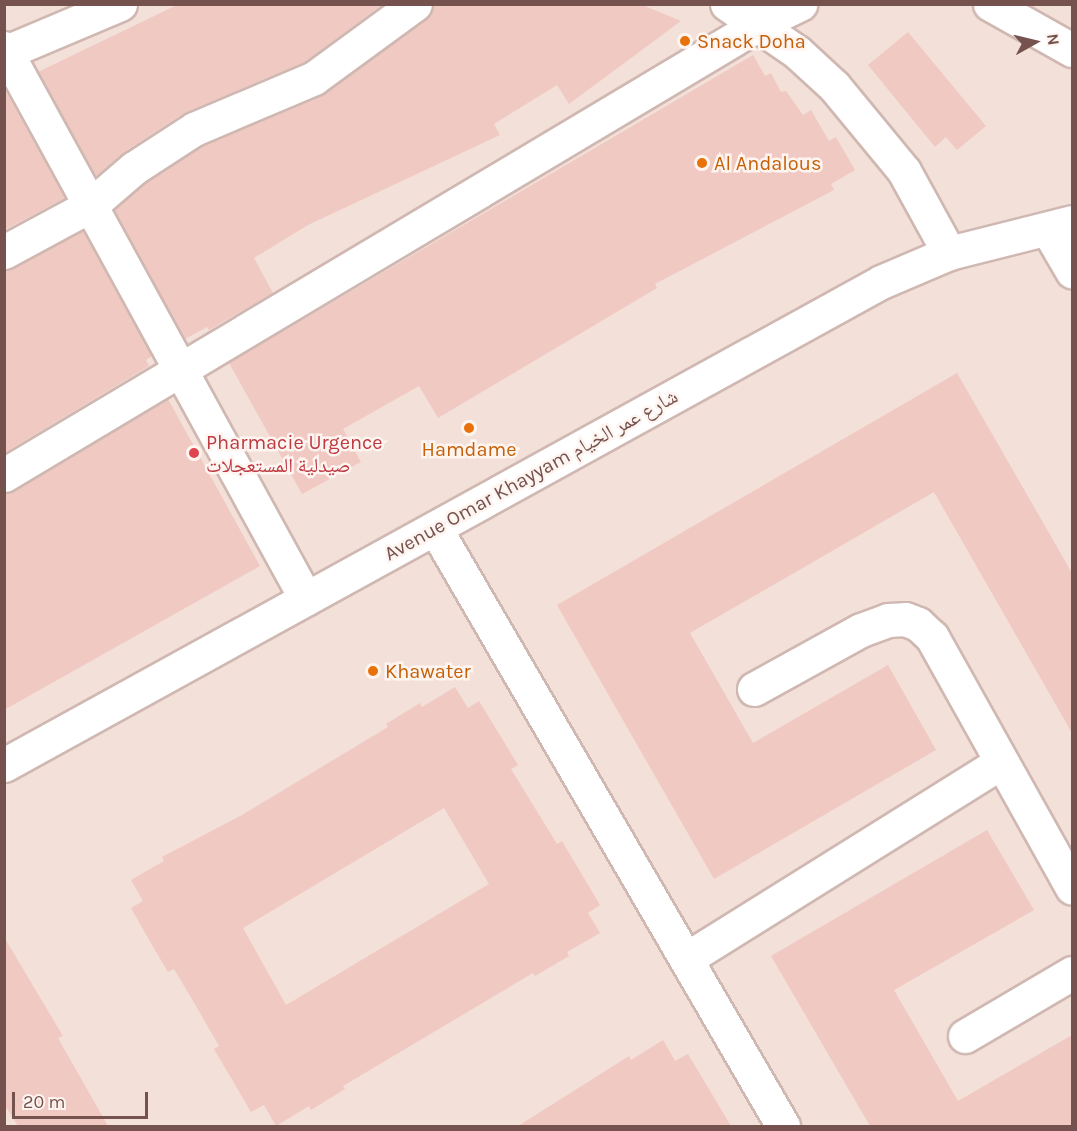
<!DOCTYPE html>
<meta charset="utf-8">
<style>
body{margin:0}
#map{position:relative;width:1077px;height:1131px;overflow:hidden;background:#fcf0ea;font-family:Karla,"Noto Naskh Arabic",sans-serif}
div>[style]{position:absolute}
.residential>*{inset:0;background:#f3e0d9;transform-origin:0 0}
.building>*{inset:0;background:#f0c9c3}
.roads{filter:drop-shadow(2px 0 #d0b8b2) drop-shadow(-2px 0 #d0b8b2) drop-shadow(0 2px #d0b8b2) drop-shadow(0 -2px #d0b8b2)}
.minor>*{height:33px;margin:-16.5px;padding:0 16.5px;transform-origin:16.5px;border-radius:16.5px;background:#fff}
.dots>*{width:16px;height:16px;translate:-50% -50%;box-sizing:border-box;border:3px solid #fef5f1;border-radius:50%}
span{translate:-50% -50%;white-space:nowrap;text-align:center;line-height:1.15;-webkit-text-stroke:5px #fef5f1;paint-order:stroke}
.food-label{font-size:20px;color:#c56008}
.left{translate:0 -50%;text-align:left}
.health-label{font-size:20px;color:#be3a42}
.street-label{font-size:20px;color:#76524e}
.frame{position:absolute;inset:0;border:6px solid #76524e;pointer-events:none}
.north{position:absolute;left:1005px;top:12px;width:60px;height:60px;-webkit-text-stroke:4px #fef5f1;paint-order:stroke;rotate:82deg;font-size:16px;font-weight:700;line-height:24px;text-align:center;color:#76524e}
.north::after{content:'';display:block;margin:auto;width:21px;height:27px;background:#76524e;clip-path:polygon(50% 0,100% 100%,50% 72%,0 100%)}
.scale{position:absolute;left:12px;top:1092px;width:136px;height:27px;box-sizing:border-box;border:3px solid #76524e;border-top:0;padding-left:8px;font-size:18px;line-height:21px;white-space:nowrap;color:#76524e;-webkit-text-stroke:4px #fef5f1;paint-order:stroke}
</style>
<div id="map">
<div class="residential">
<div style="left:5px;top:5px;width:1067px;height:1121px"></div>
</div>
<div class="building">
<div style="clip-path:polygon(179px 4px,383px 4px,305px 62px,184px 113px,124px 152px,96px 176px,38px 72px)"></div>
<div style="clip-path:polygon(433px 4px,640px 4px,681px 21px,569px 104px,557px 85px,494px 124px,500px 135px,308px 225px,254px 258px,273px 293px,209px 330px,207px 327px,185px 339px,114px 210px,145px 183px,203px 146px,325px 93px,426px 19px)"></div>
<div style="clip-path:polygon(908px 32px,986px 126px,957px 150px,946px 137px,935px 147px,868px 65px)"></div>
<div style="clip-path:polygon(753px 55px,765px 76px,771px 73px,781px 92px,786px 91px,803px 115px,811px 110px,829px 141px,836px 137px,855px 170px,831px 184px,834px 190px,655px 284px,657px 288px,438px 418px,419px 386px,343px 429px,361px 462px,302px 494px,229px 363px)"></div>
<div style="clip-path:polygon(4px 88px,65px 198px,4px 230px)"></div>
<div style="clip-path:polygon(83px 231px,152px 356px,146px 360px,149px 366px,4px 453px,4px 271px)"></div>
<div style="clip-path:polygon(957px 373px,1072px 573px,1072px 733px,934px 492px,690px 633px,753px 743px,888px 665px,936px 750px,714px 879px,557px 605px)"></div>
<div style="clip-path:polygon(168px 399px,260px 566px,4px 710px,4px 494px)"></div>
<div style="clip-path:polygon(evenodd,455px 687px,468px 708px,479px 701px,518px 765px,511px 769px,557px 844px,562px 841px,600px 905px,588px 913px,600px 933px,567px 952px,569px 956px,535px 976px,533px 973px,343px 1086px,345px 1089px,311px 1110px,309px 1106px,276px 1126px,264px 1105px,251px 1112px,214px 1049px,219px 1046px,196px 1006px,174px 969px,168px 972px,152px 945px,131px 908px,143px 901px,131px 880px,164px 861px,162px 857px,242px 815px,388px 727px,386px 724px,420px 703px,422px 707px,455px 687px,444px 808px,489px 884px,286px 1005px,243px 928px,444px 808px)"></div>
<div style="clip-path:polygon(987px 830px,1034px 910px,894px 990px,958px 1101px,1072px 1035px,1072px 1126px,870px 1126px,771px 956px)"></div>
<div style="clip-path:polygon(4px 937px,63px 1036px,58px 1038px,108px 1126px,18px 1126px,4px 1104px)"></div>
<div style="clip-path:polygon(663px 1040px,675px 1061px,688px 1054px,731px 1126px,518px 1126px,629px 1056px,631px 1060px)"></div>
</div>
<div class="roads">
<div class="minor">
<div style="left:727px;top:4px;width:85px;rotate:34.4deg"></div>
<div style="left:797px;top:52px;width:50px;rotate:42.6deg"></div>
<div style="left:834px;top:86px;width:110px;rotate:50.5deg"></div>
<div style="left:904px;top:171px;width:94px;rotate:61.2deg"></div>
<div style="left:990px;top:4px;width:94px;rotate:29.3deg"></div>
<div style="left:4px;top:48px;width:628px;rotate:61.27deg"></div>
<div style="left:4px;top:53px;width:126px;rotate:-22.9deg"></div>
<div style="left:1048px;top:230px;width:48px;rotate:59.7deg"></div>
<div style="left:4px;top:252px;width:99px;rotate:-28.4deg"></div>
<div style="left:91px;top:205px;width:57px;rotate:-40.7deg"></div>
<div style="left:134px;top:168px;width:72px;rotate:-33deg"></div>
<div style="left:194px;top:129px;width:130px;rotate:-23deg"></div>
<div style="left:314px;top:78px;width:125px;rotate:-36.2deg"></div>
<div style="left:4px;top:475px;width:879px;rotate:-30.85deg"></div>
<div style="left:759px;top:24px;width:46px;rotate:-26deg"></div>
<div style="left:435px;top:528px;width:692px;rotate:59.8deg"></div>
<div style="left:754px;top:689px;width:122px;rotate:-28.9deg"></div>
<div style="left:861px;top:630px;width:29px;rotate:-20deg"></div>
<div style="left:888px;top:620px;width:17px;rotate:-3deg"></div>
<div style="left:905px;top:619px;width:14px;rotate:21deg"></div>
<div style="left:918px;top:624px;width:19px;rotate:43deg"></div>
<div style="left:932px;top:637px;width:287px;rotate:60.8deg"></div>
<div style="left:4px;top:765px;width:1001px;rotate:-28.84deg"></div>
<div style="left:881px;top:282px;width:74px;rotate:-23.1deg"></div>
<div style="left:949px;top:253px;width:127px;rotate:-14.1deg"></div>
<div style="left:686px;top:959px;width:370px;rotate:-32deg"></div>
<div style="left:965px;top:1036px;width:124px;rotate:-30.5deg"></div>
</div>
</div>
<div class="dots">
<div style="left:685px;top:41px;background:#e8710a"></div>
<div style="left:702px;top:163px;background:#e8710a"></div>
<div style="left:469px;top:428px;background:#e8710a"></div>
<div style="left:194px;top:453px;background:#e0444e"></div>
<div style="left:373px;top:671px;background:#e8710a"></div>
</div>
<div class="food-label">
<span class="left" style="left:697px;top:41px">Snack Doha</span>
<span class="left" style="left:714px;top:163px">Al Andalous</span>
<span style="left:469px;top:449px">Hamdame</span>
<span class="left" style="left:385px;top:671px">Khawater</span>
</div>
<div class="health-label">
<span class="left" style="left:206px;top:454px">Pharmacie Urgence<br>صيدلية المستعجلات</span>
</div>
<div class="street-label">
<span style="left:531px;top:475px;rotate:-29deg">Avenue Omar Khayyam شارع عمر الخيام</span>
</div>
<div class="frame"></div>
<div class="north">N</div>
<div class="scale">20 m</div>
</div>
